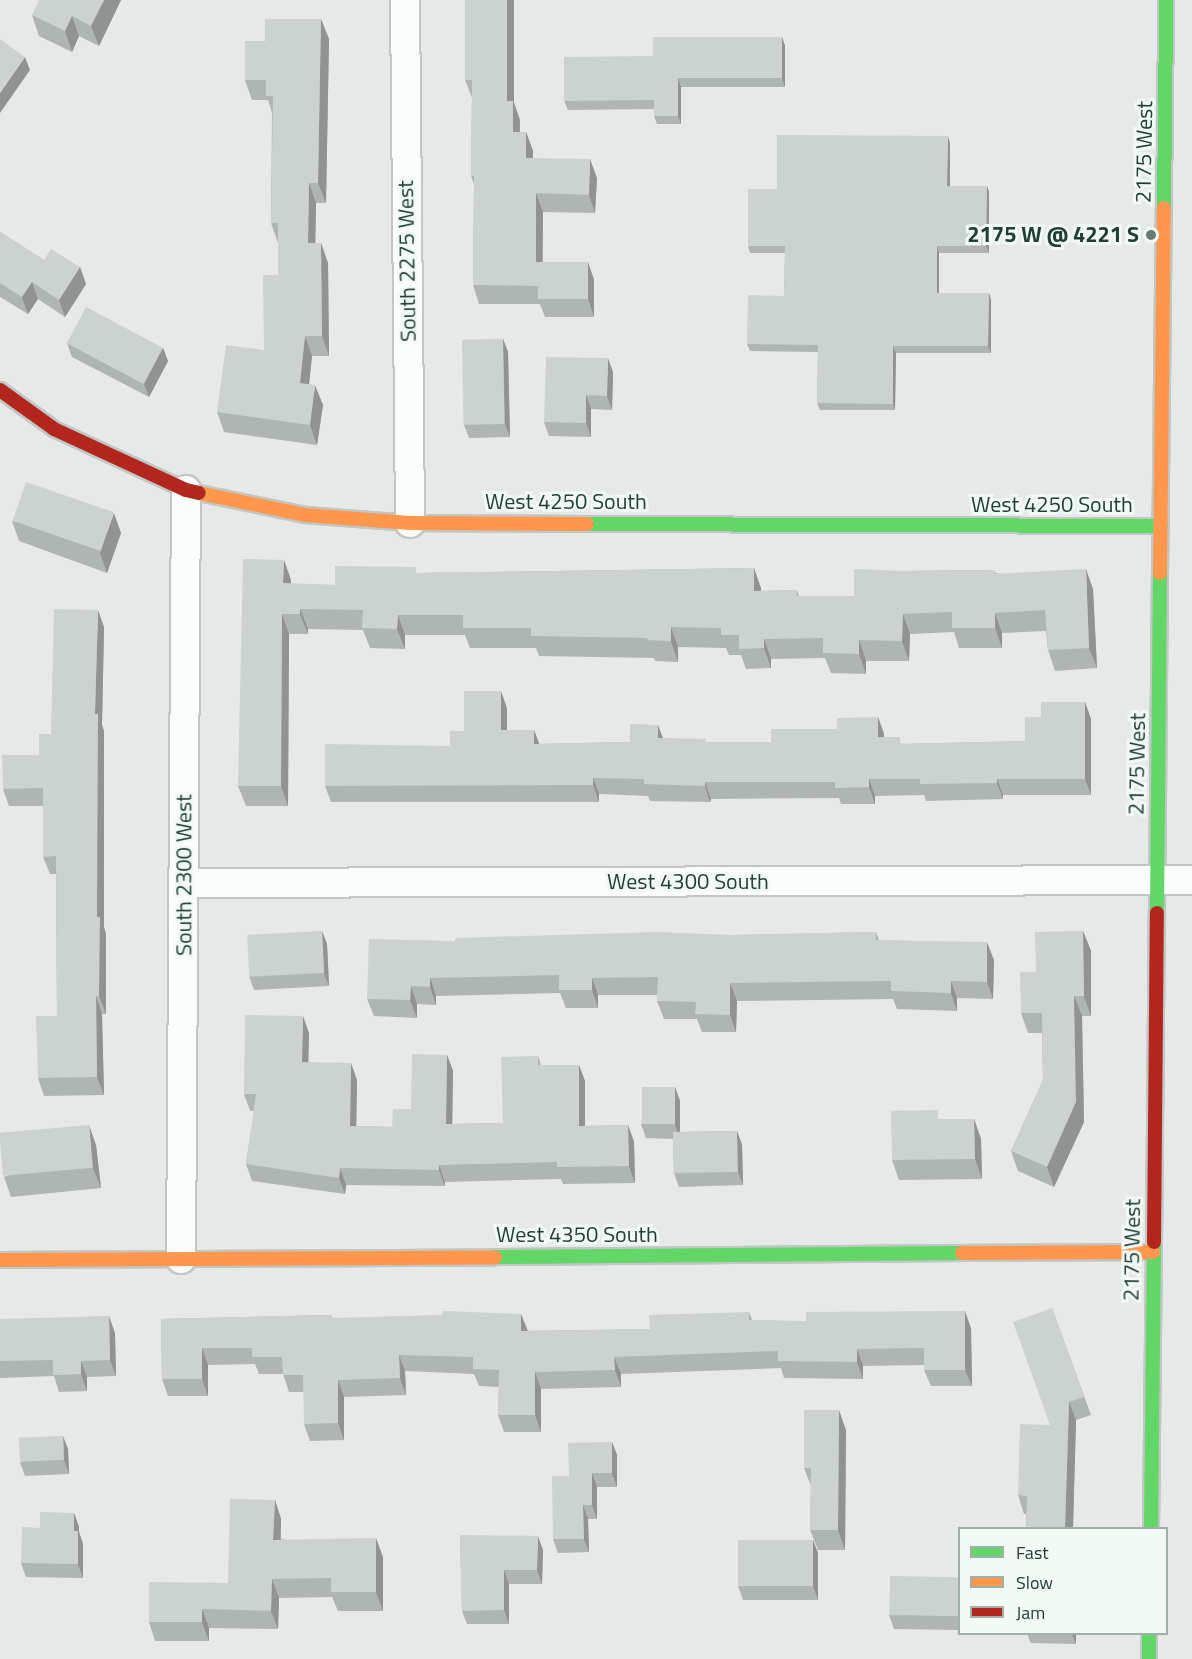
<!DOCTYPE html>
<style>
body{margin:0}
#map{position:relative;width:1192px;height:1659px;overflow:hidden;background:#e5eae8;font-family:"Titillium Web",sans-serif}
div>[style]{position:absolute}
.roads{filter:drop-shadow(2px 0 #c2c7c5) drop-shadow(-2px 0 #c2c7c5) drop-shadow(0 2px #c2c7c5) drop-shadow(0 -2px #c2c7c5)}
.street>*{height:28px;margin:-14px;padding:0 14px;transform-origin:14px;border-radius:14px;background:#fbfcfc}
.fast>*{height:14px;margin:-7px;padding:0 7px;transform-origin:7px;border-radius:7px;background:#63d668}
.slow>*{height:14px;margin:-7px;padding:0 7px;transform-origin:7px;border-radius:7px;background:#ff974d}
.jam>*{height:14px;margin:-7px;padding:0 7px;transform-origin:7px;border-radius:7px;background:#b3261e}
.wall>*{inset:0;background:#afb5b2}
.shaded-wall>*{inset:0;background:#8f9391}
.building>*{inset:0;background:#ccd2cf;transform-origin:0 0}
.dots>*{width:16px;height:16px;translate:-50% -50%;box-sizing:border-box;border:3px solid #f3faf6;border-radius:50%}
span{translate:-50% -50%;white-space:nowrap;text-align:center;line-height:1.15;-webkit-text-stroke:6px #f3faf6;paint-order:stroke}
.street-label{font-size:22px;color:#204036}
.poi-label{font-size:22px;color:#204036;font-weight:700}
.right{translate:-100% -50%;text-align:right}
.legend{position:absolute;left:958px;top:1527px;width:210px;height:108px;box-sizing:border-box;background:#f3faf6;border:2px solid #9fb0a9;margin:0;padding:8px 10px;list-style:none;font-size:18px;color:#204036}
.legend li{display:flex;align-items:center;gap:12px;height:30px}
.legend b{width:30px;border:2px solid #9fb0a9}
</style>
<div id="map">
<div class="roads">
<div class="street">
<div style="left:405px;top:0;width:523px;rotate:89.45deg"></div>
<div style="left:184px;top:883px;width:1008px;rotate:-0.17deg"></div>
<div style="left:181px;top:1259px;width:769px;rotate:-89.63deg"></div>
</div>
<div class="fast">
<div style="left:1164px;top:208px;width:208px;rotate:-89.4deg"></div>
<div style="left:587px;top:524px;width:574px;rotate:0.2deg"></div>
<div style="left:1157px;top:913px;width:340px;rotate:-89.5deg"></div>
<div style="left:495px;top:1257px;width:467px;rotate:-0.5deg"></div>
<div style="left:1151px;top:1528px;width:286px;rotate:-89.4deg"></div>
<div style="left:1149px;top:1634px;width:25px;rotate:90deg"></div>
</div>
<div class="slow">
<div style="left:199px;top:493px;width:108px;rotate:11.7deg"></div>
<div style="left:305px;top:515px;width:105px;rotate:4.4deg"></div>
<div style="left:410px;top:523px;width:177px;rotate:0.3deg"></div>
<div style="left:1160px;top:573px;width:365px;rotate:-89.4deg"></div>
<div style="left:962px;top:1253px;width:191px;rotate:-0.3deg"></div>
<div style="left:0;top:1260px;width:495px;rotate:-0.3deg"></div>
</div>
<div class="jam">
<div style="left:0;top:390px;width:67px;rotate:35.8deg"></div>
<div style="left:54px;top:429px;width:145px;rotate:24.8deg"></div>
<div style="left:186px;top:490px;width:13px;rotate:13deg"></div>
<div style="left:1154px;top:1242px;width:329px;rotate:-89.5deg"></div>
</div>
</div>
<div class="wall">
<div style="clip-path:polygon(121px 0,99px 46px,79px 36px,72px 52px,39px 36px,32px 15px)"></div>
<div style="clip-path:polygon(465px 0,514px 103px,520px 120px,520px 132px,526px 132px,533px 151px,533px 158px,597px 178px,595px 213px,543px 212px,543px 262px,588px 262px,594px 280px,594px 317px,545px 317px,540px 304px,479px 304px,473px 285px,474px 184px,471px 176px,472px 98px,465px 80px)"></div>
<div style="clip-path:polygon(321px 19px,329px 39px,326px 203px,316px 203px,315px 243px,321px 243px,328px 263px,329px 356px,312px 356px,309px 384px,323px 405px,317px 445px,224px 432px,217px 412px,264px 350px,278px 275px,278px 243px,271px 223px,272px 113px,268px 100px,252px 100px,245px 80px,265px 41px)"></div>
<div style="clip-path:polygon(782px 37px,785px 46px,785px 87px,681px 87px,681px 124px,657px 124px,654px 116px,654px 109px,568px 110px,564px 101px,653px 56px)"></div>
<div style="clip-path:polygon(950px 143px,950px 186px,987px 186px,989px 192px,989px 253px,939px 253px,939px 293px,989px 293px,991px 300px,991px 353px,896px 353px,895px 410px,820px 410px,817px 403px,818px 352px,750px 351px,747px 344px,784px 296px,785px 253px,750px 253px,748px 246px,777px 189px)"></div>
<div style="clip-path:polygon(0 232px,44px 260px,80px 267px,86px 284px,65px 317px,38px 299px,28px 314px,0 297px)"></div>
<div style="clip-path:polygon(503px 339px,508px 352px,510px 437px,469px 438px,464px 425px)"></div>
<div style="clip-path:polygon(67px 343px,163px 348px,168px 361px,149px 397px,72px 357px)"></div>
<div style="clip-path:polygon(613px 372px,612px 410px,591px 409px,591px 437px,549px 436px,544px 422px)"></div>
<div style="clip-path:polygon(12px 521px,121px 533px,107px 573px,19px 541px)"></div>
<div style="clip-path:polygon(284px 560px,291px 580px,291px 584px,335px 585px,418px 573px,754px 568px,761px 591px,797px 590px,799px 596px,854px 596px,903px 571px,994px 570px,995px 573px,1093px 589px,1097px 668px,1055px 671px,1048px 650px,1046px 631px,1002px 633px,1002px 648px,959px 648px,954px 632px,910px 634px,909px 661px,866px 661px,866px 674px,831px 673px,825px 658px,771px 659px,771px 668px,746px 669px,741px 655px,729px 655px,726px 648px,678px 647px,678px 662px,655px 661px,654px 658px,539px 656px,536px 648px,470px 648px,465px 635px,405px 635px,405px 649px,370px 648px,363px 630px,308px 629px,308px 634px,289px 634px,288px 806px,246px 806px,238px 786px)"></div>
<div style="clip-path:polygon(104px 627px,102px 725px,104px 731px,104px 927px,106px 934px,106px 1014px,102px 1014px,104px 1095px,44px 1096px,38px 1078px,57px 1016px,56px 874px,50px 874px,43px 857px,43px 806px,9px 806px,3px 789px,39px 755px,51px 734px)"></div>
<div style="clip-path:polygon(1085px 702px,1091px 719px,1091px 795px,1003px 795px,1003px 799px,926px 801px,924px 795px,875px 796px,875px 804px,841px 804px,839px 798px,711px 799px,710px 802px,650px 801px,648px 796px,599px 794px,599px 802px,331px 802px,325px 786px,450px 746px,464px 731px,507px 708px,507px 730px,534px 730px,539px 744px,630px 742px,663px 738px,707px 742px,771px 742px,837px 729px,878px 717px,884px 734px,884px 737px,902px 744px,1025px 741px,1041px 717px)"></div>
<div style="clip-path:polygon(322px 931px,327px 944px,329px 986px,254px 990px,249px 976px)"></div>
<div style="clip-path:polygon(1083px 931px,1091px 951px,1091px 1016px,1082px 1016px,1084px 1122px,1054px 1187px,1018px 1171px,1011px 1151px,1043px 1080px,1042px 1033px,1028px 1033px,1021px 1013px,1036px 972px)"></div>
<div style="clip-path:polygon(876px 932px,879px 940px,994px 960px,993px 999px,957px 998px,957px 1011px,897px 1009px,893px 999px,737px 1001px,736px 1032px,702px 1032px,697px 1019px,664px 1019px,657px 1001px,657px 995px,598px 995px,598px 1008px,566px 1008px,560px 993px,436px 996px,436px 1005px,417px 1004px,417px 1018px,374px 1016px,367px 999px,455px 941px)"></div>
<div style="clip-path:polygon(309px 1033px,308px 1062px,357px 1080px,356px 1126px,392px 1127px,411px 1109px,447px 1055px,453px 1071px,452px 1124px,503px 1123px,538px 1056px,541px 1065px,579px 1065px,585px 1081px,585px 1126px,628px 1125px,634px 1142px,635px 1183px,563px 1184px,561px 1179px,445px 1182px,445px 1186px,346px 1185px,345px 1194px,252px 1181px,246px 1164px,254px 1111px,250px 1111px,244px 1094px)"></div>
<div style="clip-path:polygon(675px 1087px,680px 1101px,680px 1132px,737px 1131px,742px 1145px,743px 1185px,679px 1187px,674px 1173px,673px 1139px,646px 1138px,641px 1124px)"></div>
<div style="clip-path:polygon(941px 1119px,974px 1119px,981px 1139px,982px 1179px,899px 1180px,892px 1160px)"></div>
<div style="clip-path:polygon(96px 1145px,101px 1188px,11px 1197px,4px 1177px)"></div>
<div style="clip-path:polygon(1052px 1308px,1091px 1415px,1076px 1420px,1073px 1528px,1026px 1528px,1026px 1514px,1024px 1514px,1018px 1495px,1050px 1425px)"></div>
<div style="clip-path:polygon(749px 1312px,752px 1320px,971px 1328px,972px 1386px,931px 1386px,924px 1370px,924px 1365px,863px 1366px,863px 1379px,784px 1378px,781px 1368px,621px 1374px,621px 1387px,541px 1389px,541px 1432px,504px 1432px,498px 1415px,499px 1387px,479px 1386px,474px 1374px,405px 1371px,406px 1395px,344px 1397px,344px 1440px,310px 1441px,304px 1424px,304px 1392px,289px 1392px,283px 1374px,259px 1374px,255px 1364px,208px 1365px,208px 1396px,168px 1396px,162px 1379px,161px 1319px,331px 1315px,332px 1318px,527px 1331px,650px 1329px)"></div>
<div style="clip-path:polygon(0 1319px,115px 1333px,116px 1376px,87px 1377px,87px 1391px,59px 1392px,54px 1376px,0 1378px)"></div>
<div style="clip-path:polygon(846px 1430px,845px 1550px,818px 1550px,810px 1530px,811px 1486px,804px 1468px)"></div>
<div style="clip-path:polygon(612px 1442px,617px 1455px,617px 1487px,597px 1487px,597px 1519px,588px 1519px,589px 1552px,558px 1553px,553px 1539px,569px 1476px)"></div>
<div style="clip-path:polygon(68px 1449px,69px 1474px,25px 1476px,20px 1462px)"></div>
<div style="clip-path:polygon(275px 1500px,281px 1519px,281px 1539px,383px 1557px,383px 1611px,338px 1611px,332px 1597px,279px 1598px,278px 1629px,209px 1628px,209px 1641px,155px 1641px,149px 1622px,228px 1583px)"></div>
<div style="clip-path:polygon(74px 1513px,79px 1527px,79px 1532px,83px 1544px,83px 1578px,26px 1577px,21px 1563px,40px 1528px)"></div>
<div style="clip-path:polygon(460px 1535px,543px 1550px,542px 1584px,509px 1584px,509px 1624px,467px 1624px,462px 1611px)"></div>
<div style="clip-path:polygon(813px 1540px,818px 1553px,818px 1600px,743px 1600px,738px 1586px)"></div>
<div style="clip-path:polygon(960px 1577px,960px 1630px,894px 1629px,889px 1615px)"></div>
<div style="clip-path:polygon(1027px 1634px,1076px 1634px,1076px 1644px,1031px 1643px)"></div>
</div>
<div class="shaded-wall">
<div style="clip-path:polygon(104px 0,121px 0,99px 46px,91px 26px)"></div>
<div style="clip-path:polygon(507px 0,514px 0,514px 103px,520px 120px,519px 150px,513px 132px,507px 101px)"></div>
<div style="clip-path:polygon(72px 16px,79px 36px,72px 52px,65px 31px)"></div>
<div style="clip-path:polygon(321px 19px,329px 39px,326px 203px,318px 183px)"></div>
<div style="clip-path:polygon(782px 37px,785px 46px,785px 87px,782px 78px)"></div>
<div style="clip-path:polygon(25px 57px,30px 70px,0 113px,0 93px)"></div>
<div style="clip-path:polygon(678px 78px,681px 87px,681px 124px,678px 116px)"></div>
<div style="clip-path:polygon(526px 132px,533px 151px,532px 176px,526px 158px)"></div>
<div style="clip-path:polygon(948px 136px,950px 143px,950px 192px,947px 186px)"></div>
<div style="clip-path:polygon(590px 159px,597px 178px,595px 213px,589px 195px)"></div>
<div style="clip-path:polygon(309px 183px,316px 203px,315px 263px,308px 243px)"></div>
<div style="clip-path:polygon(987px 186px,989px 192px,989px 253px,986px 246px)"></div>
<div style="clip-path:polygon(536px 193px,543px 212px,542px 280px,536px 262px)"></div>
<div style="clip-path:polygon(321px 243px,328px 263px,329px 356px,322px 336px)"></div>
<div style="clip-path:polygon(937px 246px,939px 253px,939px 300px,937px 293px)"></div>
<div style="clip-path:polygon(588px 262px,594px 280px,594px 317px,588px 299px)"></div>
<div style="clip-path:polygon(80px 267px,86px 284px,65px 317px,59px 300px)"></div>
<div style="clip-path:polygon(32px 282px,38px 299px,28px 314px,22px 297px)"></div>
<div style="clip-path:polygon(989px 293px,991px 300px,991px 353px,988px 346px)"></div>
<div style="clip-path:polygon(305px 336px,312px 356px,307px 403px,300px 383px)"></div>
<div style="clip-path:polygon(503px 339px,508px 352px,510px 437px,505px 424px)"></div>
<div style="clip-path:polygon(893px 346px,896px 353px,895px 410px,893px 404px)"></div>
<div style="clip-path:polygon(163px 348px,168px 361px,149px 397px,144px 384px)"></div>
<div style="clip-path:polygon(608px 358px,613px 372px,612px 410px,607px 396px)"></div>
<div style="clip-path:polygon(315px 385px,323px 405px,317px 445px,310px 425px)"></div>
<div style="clip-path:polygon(586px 395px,591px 409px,591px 437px,586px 423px)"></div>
<div style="clip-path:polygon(114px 513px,121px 533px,107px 573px,100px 553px)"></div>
<div style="clip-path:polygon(284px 560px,291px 580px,291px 603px,283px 583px)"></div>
<div style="clip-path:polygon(754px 568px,761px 588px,762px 611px,754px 591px)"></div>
<div style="clip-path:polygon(1086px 569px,1093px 589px,1097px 668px,1089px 648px)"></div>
<div style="clip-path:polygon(300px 609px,308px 629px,308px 634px,300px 614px)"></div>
<div style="clip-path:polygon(98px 610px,104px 627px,102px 725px,104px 731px,104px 927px,106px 934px,106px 1014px,99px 996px,97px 917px,95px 714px)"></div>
<div style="clip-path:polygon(995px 613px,1002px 633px,1002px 648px,995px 628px)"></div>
<div style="clip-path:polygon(282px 614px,289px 634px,288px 806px,281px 786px)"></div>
<div style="clip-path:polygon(903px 614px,910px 634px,909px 661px,902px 641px)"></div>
<div style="clip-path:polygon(398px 615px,405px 635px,405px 649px,397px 629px)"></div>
<div style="clip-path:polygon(671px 627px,678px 647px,678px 662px,671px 641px)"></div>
<div style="clip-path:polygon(764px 639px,771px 659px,771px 668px,764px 648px)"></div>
<div style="clip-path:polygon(859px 640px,866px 661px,866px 674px,859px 654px)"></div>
<div style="clip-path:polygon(501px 691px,507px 708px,507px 747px,501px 730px)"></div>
<div style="clip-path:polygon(1085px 702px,1091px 719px,1091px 795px,1085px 779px)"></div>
<div style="clip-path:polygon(878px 717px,884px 734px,884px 754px,878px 737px)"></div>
<div style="clip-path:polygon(658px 725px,664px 741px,658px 738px)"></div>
<div style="clip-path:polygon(534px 730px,540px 746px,534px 744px)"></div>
<div style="clip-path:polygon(593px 778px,599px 794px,599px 802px,593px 785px)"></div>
<div style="clip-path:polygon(869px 779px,875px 796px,875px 804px,869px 787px)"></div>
<div style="clip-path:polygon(997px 779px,1003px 795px,1003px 799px,997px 783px)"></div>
<div style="clip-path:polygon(705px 782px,711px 799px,710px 802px,705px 786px)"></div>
<div style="clip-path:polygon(322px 931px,327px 944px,329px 986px,324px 973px)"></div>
<div style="clip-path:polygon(1083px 931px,1091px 951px,1091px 1016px,1084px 996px)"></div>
<div style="clip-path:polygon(987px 942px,994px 960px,993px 999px,987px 982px)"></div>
<div style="clip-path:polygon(430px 978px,436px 996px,436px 1005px,430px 987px)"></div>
<div style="clip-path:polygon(592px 978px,598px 995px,598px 1008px,592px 990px)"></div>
<div style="clip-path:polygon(951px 981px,957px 998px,957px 1011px,951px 993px)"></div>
<div style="clip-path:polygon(730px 983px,737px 1001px,736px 1032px,730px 1015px)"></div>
<div style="clip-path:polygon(411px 986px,417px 1004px,417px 1018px,410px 1000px)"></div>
<div style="clip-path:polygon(96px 996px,102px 1014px,104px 1095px,97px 1077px)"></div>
<div style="clip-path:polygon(1074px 996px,1082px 1016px,1084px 1122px,1054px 1187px,1047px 1167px)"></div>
<div style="clip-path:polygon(303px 1016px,309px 1033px,308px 1079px,302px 1062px)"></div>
<div style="clip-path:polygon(447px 1055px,453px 1071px,452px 1141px,446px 1124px)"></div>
<div style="clip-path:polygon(351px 1063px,357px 1080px,356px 1143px,350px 1126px)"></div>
<div style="clip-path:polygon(579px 1065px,585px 1081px,585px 1143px,579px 1126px)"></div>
<div style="clip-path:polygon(675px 1087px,680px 1101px,680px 1139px,675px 1125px)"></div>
<div style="clip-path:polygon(974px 1119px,981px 1139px,982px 1179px,975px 1159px)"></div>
<div style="clip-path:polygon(89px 1125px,96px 1145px,101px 1188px,93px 1168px)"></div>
<div style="clip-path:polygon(628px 1125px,634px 1142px,635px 1183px,629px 1166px)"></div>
<div style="clip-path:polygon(737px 1131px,742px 1145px,743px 1185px,738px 1172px)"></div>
<div style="clip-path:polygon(439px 1165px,445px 1182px,445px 1186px,439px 1170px)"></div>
<div style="clip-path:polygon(340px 1168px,346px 1185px,345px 1194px,339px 1178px)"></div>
<div style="clip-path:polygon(965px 1311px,971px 1328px,972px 1386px,965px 1370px)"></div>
<div style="clip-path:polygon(521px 1314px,528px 1331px,521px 1331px)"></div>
<div style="clip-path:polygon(109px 1316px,115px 1333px,116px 1376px,110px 1360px)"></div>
<div style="clip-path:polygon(202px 1348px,208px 1365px,208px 1396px,202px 1379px)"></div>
<div style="clip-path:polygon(857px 1349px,863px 1366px,863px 1379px,857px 1362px)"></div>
<div style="clip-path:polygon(399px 1355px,405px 1371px,406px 1395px,400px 1378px)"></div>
<div style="clip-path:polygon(614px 1357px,621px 1374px,621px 1387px,615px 1370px)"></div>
<div style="clip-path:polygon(81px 1361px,87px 1377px,87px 1391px,81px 1374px)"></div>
<div style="clip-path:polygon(535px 1372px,541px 1389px,541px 1432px,535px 1415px)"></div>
<div style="clip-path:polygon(338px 1380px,344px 1397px,344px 1440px,338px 1423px)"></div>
<div style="clip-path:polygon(1069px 1402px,1076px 1420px,1073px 1528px,1065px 1528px)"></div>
<div style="clip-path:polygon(839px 1410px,846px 1430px,845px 1550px,838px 1530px)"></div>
<div style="clip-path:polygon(63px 1436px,68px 1449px,69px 1474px,64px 1460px)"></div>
<div style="clip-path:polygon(612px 1442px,617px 1455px,617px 1487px,612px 1473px)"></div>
<div style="clip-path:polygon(592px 1473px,597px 1487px,597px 1519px,592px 1505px)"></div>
<div style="clip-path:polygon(275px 1500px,281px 1519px,280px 1558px,273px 1540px)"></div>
<div style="clip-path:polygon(583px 1505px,588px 1519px,589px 1552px,584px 1539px)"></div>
<div style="clip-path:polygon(74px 1513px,79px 1527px,79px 1532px,83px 1544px,83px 1578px,78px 1564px,74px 1531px)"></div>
<div style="clip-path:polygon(538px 1536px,543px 1550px,542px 1584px,537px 1570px)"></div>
<div style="clip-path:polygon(376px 1538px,383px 1557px,383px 1611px,376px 1592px)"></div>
<div style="clip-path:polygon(813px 1540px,818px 1553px,818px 1600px,813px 1586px)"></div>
<div style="clip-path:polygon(504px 1570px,509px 1584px,509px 1624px,504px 1610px)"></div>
<div style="clip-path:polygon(272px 1579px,279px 1598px,278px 1629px,271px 1611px)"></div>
<div style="clip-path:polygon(202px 1609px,209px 1628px,209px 1641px,202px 1622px)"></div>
<div style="clip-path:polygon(1072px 1634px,1076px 1634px,1076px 1644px)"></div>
</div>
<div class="building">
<div style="clip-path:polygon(39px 0,104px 0,91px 26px,72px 16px,65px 31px,32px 15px)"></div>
<div style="clip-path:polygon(465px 0,507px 0,507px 101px,513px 101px,513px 132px,526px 132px,526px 158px,590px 159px,589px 195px,536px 193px,536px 262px,588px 262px,588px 299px,538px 299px,538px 286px,473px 285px,474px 176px,471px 176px,472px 80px,465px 80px)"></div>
<div style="clip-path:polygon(265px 19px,321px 19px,318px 183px,309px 183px,308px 243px,321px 243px,322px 336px,305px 336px,300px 383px,315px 385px,310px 425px,217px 412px,226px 345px,264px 350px,263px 275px,278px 275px,278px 223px,271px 223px,273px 96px,266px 96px,266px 80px,245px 80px,245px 41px,265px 41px)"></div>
<div style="clip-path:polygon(653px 37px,782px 37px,782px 78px,678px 78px,678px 116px,654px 116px,654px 100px,564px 101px,564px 57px,653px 56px)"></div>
<div style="clip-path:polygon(0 39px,25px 57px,0 93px)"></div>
<div style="clip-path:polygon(777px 135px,948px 136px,947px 186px,987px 186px,986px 246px,937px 246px,937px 293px,989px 293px,988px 346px,893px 346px,893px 404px,817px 403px,818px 345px,747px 344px,748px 295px,784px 296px,785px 246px,748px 246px,748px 189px,777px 189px)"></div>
<div style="clip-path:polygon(0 232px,44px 260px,51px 249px,80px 267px,59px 300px,32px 282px,22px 297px,0 283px)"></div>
<div style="left:86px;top:307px;width:87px;height:41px;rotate:28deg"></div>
<div style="left:503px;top:339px;width:85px;height:41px;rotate:89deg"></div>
<div style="clip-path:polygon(546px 357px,608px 358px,607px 396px,586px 395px,586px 423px,544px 422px)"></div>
<div style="left:26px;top:482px;width:93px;height:41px;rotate:19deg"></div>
<div style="clip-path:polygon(243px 559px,284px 560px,283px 583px,335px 585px,335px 566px,416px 567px,416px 573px,754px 568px,754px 591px,797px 590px,797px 596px,854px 596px,854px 569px,903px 571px,994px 570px,994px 574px,1086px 569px,1089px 648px,1048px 650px,1045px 610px,995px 613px,995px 628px,952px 628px,952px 612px,903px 614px,902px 641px,859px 640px,859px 654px,823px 653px,823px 638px,764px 639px,764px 648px,739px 649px,739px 635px,721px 635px,721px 628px,671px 627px,671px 641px,647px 640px,648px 638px,531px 636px,531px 628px,463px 628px,463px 615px,398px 615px,397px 629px,362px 628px,363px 610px,300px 609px,300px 614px,282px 614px,281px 786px,238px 786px)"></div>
<div style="clip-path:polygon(54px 609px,98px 610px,95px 714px,98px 714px,97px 917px,100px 917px,99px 996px,96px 996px,97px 1077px,38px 1078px,36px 1016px,57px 1016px,56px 856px,43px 857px,43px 788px,3px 789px,2px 755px,39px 755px,39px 734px,51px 734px)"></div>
<div style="clip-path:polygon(464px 691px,501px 691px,501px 730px,534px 730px,534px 744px,630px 742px,630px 724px,658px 725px,658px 738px,706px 739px,705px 742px,771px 742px,771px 729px,837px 729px,837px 718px,878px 717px,878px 737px,900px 737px,900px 744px,1025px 741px,1025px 717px,1041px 717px,1041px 702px,1085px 702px,1085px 779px,997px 779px,997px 783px,920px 784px,920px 779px,869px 779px,869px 787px,835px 788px,835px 782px,705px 782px,705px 786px,644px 784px,644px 779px,593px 778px,593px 785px,325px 786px,325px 744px,450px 746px,450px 731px,464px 731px)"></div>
<div style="left:322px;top:931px;width:42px;height:75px;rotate:87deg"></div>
<div style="clip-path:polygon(1083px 931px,1084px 996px,1074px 996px,1076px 1102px,1047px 1167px,1011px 1151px,1043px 1080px,1042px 1013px,1021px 1013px,1020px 972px,1036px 972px,1035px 932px)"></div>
<div style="clip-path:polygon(658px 932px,731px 935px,876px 932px,876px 940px,987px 942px,987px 982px,951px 981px,951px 993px,891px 991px,891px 981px,730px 983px,730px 1015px,695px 1014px,696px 1002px,657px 1001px,658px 977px,592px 978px,592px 990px,559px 990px,559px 975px,430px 978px,430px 987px,411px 986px,410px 1000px,367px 999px,369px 939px,455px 941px,455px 938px)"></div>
<div style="clip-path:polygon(245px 1015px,303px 1016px,302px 1062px,351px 1063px,350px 1126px,392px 1127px,393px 1109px,411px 1109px,412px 1054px,447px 1055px,446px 1124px,503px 1123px,501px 1057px,538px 1056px,538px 1065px,579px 1065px,579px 1126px,628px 1125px,629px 1166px,557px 1167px,557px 1162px,439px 1165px,439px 1170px,340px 1168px,339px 1178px,246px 1164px,256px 1094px,244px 1094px)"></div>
<div style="left:642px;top:1087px;width:33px;height:37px"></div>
<div style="clip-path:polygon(938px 1110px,938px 1119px,974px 1119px,975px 1159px,892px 1160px,891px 1111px)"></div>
<div style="left:89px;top:1125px;width:43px;height:90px;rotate:85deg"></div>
<div style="left:737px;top:1131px;width:41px;height:64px;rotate:89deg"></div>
<div style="clip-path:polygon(1052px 1308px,1084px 1397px,1069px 1402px,1065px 1528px,1026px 1528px,1027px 1496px,1018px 1495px,1020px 1424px,1050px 1425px,1013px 1322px)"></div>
<div style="clip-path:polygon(443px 1311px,521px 1314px,521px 1331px,650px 1329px,649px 1315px,749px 1312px,749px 1320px,806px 1321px,806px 1312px,965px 1311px,965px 1370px,924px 1370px,924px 1348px,857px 1349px,857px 1362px,778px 1361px,778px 1351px,614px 1357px,615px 1370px,535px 1372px,535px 1415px,498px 1415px,499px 1370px,473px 1369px,473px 1357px,399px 1355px,400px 1378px,338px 1380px,338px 1423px,304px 1424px,303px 1375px,283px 1375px,282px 1357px,252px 1357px,252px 1348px,202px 1348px,202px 1379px,162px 1379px,161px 1319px,331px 1315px,331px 1318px,442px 1315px)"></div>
<div style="clip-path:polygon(109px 1316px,110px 1360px,81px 1361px,81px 1374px,53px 1375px,53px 1360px,0 1361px,0 1319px)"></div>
<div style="clip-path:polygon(804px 1410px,839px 1410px,838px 1530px,810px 1530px,811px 1468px,804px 1468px)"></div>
<div style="left:63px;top:1436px;width:24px;height:44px;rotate:88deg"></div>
<div style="clip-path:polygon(612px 1442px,612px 1473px,592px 1473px,592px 1505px,583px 1505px,584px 1539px,553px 1539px,552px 1476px,569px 1476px,568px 1443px)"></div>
<div style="clip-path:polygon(230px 1499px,275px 1500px,273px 1540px,376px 1538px,376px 1592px,331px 1592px,331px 1578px,272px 1579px,271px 1611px,202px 1609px,202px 1622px,149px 1622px,149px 1582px,228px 1583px)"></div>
<div style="clip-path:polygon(40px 1512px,74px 1513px,74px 1531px,78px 1531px,78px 1564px,21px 1563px,22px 1527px,40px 1528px)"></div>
<div style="clip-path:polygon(460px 1535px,538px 1536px,537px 1570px,504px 1570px,504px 1610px,462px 1611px)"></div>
<div style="left:813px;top:1540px;width:46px;height:75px;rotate:90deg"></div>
<div style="left:890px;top:1576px;width:70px;height:39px;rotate:1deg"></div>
</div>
<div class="dots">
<div style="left:1151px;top:235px;background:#657c74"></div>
</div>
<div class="street-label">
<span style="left:1144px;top:152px;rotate:-89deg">2175 West</span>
<span style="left:407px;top:261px;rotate:-91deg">South 2275 West</span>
<span style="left:566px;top:502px">West 4250 South</span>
<span style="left:1052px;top:505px">West 4250 South</span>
<span style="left:1137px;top:764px;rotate:-89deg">2175 West</span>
<span style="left:184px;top:875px;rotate:-90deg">South 2300 West</span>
<span style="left:688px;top:882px">West 4300 South</span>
<span style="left:577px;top:1235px">West 4350 South</span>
<span style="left:1132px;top:1250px;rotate:-89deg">2175 West</span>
</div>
<div class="poi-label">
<span class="right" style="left:1139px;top:235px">2175 W @ 4221 S</span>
</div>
<ul class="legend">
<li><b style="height:8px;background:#63d668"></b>Fast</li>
<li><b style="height:8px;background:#ff974d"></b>Slow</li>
<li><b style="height:8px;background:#b3261e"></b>Jam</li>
</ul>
</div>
